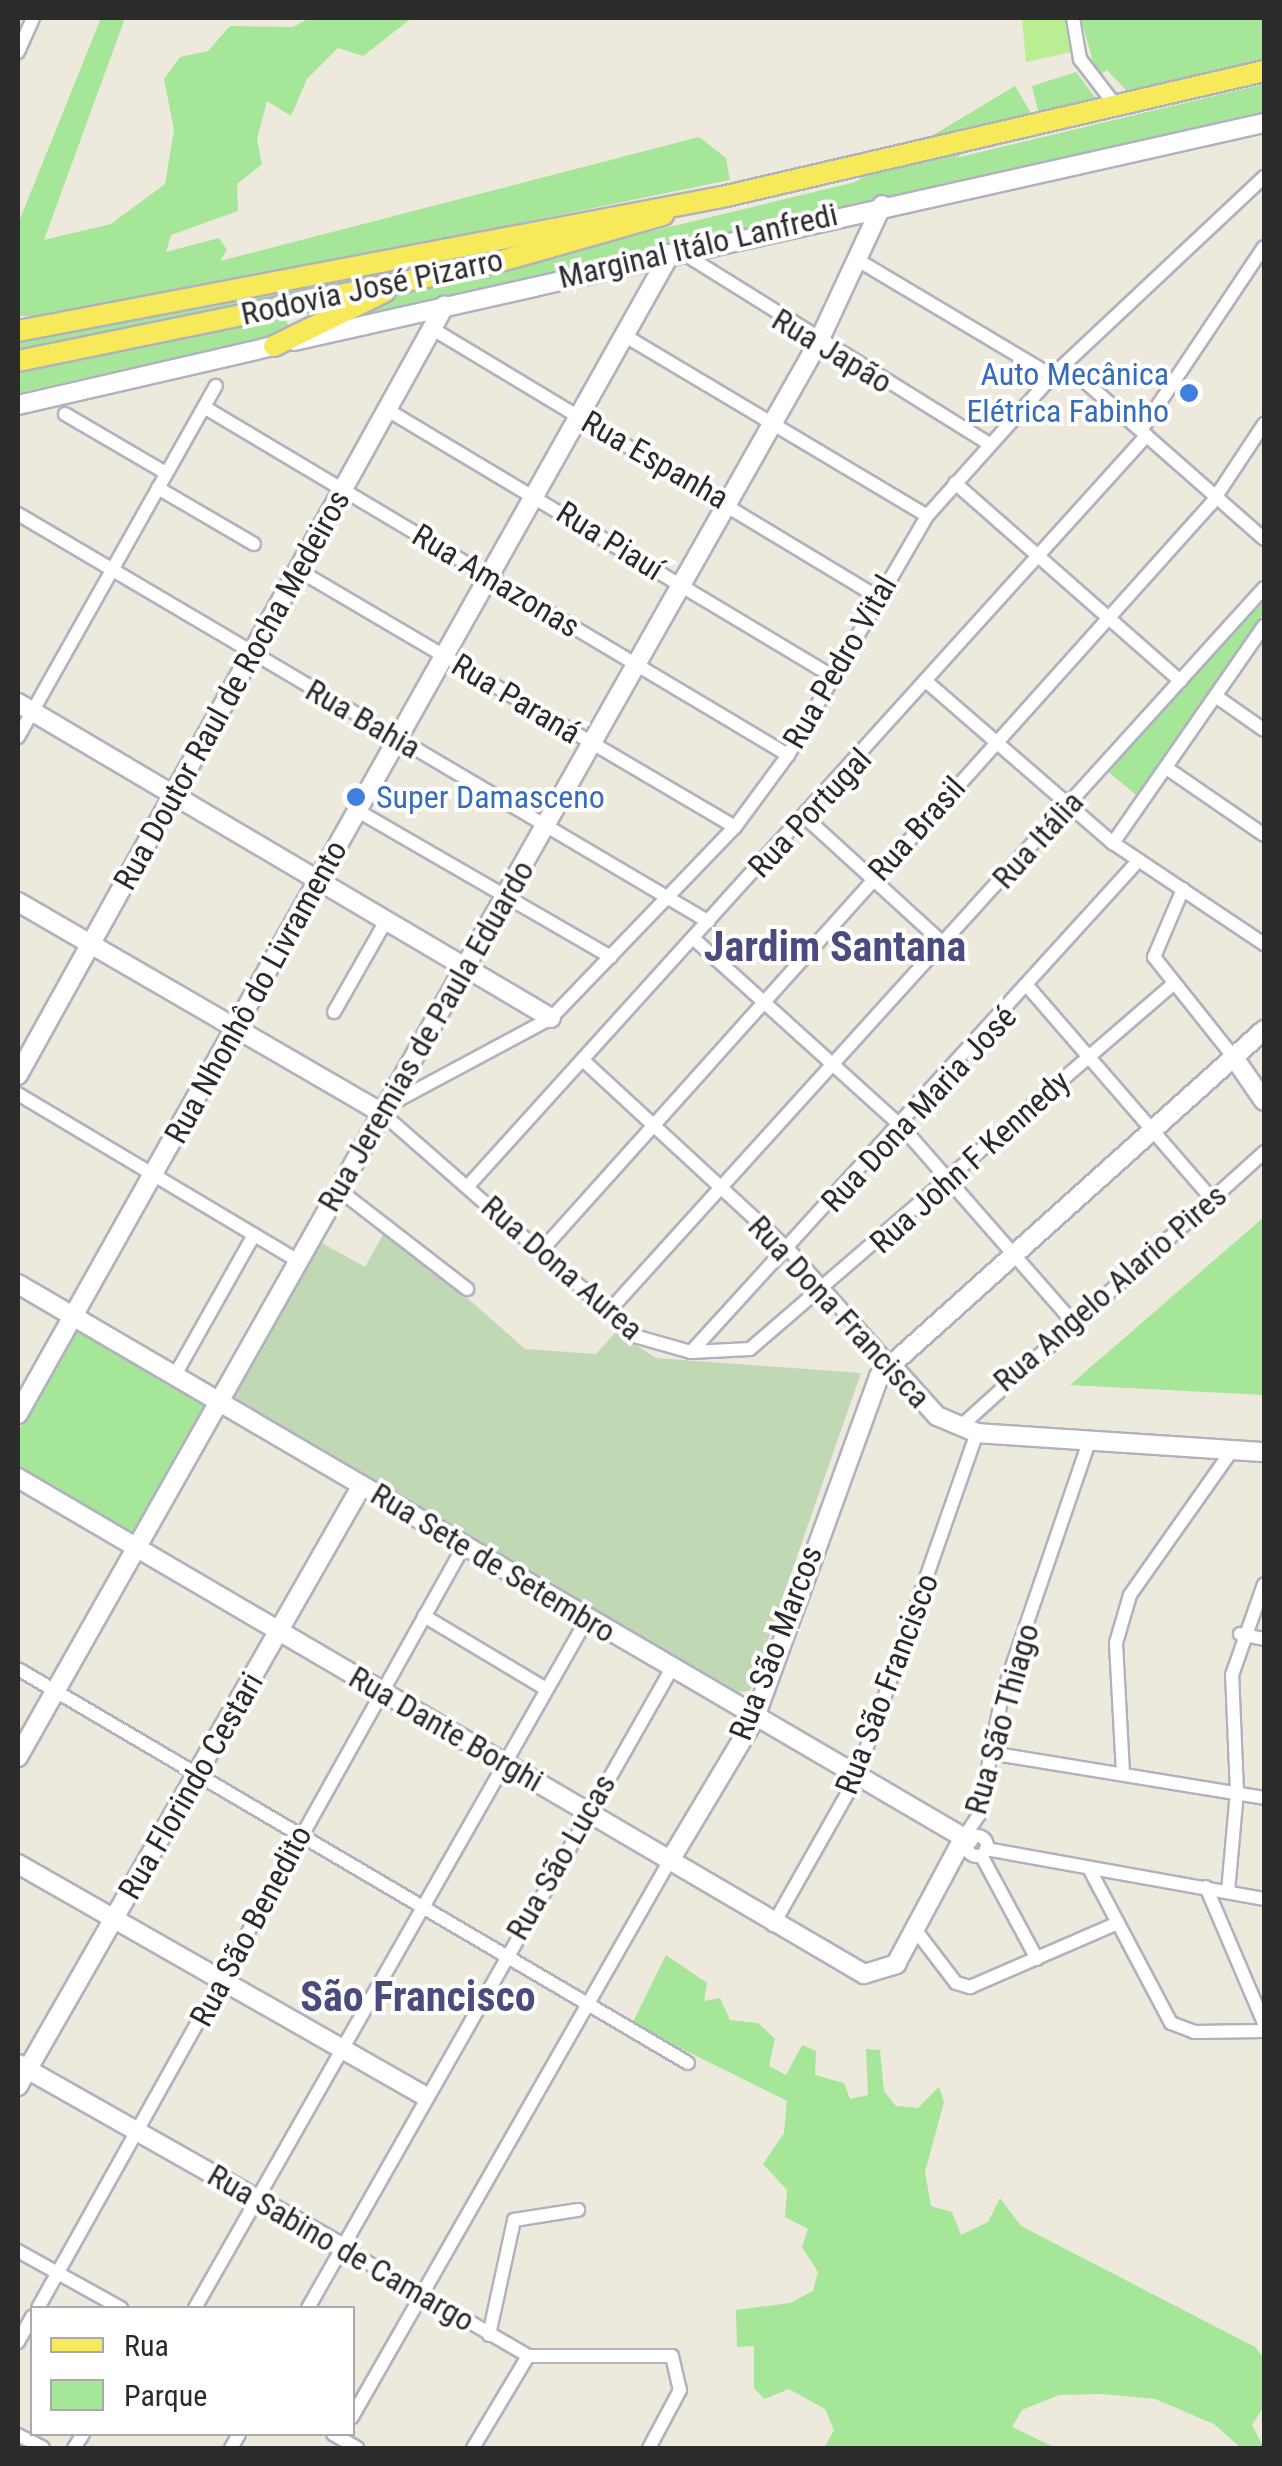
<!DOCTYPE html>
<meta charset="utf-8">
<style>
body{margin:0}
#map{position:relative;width:1282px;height:2466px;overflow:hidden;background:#eee9dd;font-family:"Roboto Condensed",sans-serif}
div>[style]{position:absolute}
.green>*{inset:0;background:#a6e698;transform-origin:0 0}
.cemetery>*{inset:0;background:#c0d8b4}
.pitch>*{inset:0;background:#b9ee93}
.roads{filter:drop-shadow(2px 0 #b1b1c0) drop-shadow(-2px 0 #b1b1c0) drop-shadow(0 2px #b1b1c0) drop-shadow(0 -2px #b1b1c0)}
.minor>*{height:12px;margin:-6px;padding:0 6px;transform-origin:6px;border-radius:6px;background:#fff}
.minor>.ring{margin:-6px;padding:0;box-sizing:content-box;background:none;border:12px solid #fff;border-radius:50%}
.tertiary>*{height:18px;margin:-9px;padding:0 9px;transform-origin:9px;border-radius:9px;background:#fff}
.secondary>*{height:18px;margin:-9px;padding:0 9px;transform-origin:9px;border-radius:9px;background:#fff}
.primary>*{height:20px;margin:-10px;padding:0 10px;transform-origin:10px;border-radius:10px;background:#f6e95a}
.dots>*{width:28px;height:28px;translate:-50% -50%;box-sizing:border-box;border:5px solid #fff;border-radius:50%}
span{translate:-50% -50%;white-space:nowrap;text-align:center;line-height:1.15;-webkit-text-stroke:8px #fff;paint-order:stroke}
.street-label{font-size:32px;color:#2b2b2b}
.shop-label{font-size:32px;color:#366cbe}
.right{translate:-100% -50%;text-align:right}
.left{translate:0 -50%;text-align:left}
.district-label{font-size:42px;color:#4a4b7e;font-weight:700}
.frame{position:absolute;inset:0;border:20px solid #2b2b2b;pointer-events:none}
.legend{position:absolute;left:30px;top:2306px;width:325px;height:130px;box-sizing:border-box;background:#fff;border:2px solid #aaa;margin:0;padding:12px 18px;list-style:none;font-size:30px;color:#2b2b2b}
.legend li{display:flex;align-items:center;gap:20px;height:50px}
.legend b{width:50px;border:2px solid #aaa}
</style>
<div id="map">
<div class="green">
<div style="clip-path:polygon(101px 18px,125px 18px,44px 240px,111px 224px,165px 184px,174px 130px,164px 79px,180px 57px,208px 51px,230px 26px,293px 27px,310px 18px,412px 18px,363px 56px,338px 48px,307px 79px,291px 116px,267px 101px,257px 139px,262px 164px,237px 184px,238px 211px,171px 235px,166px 252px,219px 238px,227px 250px,220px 261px,699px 137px,726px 158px,730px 180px,66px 316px,18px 316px,18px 224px)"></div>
<div style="clip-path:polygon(1081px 18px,1264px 18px,1264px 63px,1129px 93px,1107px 70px,1097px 77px)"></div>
<div style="clip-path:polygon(1076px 72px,1097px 100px,1039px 115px,1032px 86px)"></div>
<div style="clip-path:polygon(1264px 84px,1264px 118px,325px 325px,415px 288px)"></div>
<div style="left:1015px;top:86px;width:31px;height:221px;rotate:59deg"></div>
<div style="clip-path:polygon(640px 215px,490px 255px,18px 352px,18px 340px)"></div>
<div style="clip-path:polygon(283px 317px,289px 326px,267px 337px,18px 393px,18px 370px)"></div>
<div style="clip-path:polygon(1264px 599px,1264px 613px,1140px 798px,1106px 770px)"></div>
<div style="clip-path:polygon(1264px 1217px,1264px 1395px,1070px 1385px)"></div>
<div style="clip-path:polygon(78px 1328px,204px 1405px,133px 1534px,18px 1467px,18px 1432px)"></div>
<div style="clip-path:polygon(666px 1955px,707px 1983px,704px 2001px,720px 1998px,730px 2020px,758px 2023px,775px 2039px,769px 2066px,786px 2075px,802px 2045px,816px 2051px,815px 2075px,844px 2083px,850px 2099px,868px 2095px,866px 2049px,880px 2050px,884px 2091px,896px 2106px,918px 2108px,939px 2087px,944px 2102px,925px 2172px,931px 2206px,952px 2212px,961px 2235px,988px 2222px,1000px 2198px,1021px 2226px,1255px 2347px,1264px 2358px,1264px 2406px,1252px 2425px,1264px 2448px,1241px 2448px,1214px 2424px,1155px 2399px,1103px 2394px,1059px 2395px,1022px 2410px,1012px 2427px,1056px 2448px,824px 2448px,834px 2430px,825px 2409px,789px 2389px,764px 2399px,754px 2388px,754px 2346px,737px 2347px,736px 2310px,790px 2303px,813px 2291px,818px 2272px,802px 2247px,808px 2229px,785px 2217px,787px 2190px,763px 2164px,784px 2133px,787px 2101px,632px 2024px)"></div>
</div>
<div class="cemetery">
<div style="clip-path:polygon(387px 1227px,525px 1349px,596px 1354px,616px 1332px,656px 1358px,861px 1373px,750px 1691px,737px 1692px,228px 1397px,320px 1242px,365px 1267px)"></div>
</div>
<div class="pitch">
<div style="clip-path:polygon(1022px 18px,1068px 18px,1072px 52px,1026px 62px)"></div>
</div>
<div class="roads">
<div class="minor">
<div style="left:1073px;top:18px;width:42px;rotate:80.3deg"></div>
<div style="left:1080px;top:59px;width:59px;rotate:52.5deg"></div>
<div style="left:18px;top:52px;width:37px;rotate:-66deg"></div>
<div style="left:681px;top:252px;width:362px;rotate:31.9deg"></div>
<div style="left:861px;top:262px;width:222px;rotate:30.8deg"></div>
<div style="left:431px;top:328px;width:519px;rotate:31.06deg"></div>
<div style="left:627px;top:337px;width:349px;rotate:30.8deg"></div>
<div style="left:1065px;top:364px;width:265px;rotate:41.3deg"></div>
<div style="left:204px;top:407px;width:680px;rotate:30.79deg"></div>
<div style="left:386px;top:409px;width:520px;rotate:30.91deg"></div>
<div style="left:65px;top:414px;width:117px;rotate:30.3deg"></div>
<div style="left:1142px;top:429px;width:219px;rotate:-56.2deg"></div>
<div style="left:955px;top:483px;width:300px;rotate:41.3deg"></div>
<div style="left:158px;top:488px;width:111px;rotate:30.3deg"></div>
<div style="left:18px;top:514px;width:802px;rotate:30.56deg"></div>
<div style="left:298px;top:570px;width:507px;rotate:30.46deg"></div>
<div style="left:928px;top:683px;width:245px;rotate:40.9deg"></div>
<div style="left:1113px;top:843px;width:182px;rotate:33.8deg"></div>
<div style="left:1217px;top:697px;width:57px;rotate:35.1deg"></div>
<div style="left:18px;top:737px;width:403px;rotate:-60.6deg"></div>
<div style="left:1168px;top:769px;width:116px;rotate:34.5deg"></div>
<div style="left:358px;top:811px;width:292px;rotate:30deg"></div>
<div style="left:806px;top:818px;width:187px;rotate:42.4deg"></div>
<div style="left:1113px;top:843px;width:264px;rotate:-55.2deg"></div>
<div style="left:1183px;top:889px;width:74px;rotate:113.1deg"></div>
<div style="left:1154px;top:957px;width:130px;rotate:51.5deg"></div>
<div style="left:694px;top:939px;width:282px;rotate:42.1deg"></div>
<div style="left:903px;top:1128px;width:257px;rotate:48.8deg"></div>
<div style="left:1030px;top:989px;width:276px;rotate:49.1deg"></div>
<div style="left:334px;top:1012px;width:99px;rotate:-60.3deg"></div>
<div style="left:586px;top:1063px;width:276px;rotate:42.7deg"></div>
<div style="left:789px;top:1250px;width:154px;rotate:48.4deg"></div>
<div style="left:18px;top:1094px;width:326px;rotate:30.8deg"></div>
<div style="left:387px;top:1106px;width:186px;rotate:-28.2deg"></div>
<div style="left:551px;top:1018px;width:265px;rotate:-46.1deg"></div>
<div style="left:735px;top:827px;width:89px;rotate:-53.6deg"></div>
<div style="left:788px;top:755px;width:276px;rotate:-59.8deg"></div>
<div style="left:927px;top:516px;width:188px;rotate:-48.2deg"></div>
<div style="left:1052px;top:376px;width:291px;rotate:-43.2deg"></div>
<div style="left:382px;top:1113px;width:340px;rotate:41.2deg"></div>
<div style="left:638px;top:1337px;width:55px;rotate:15.8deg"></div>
<div style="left:691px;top:1352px;width:59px;rotate:-2.9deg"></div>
<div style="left:750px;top:1349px;width:557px;rotate:-40.78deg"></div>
<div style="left:468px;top:1186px;width:1012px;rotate:-47.88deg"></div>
<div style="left:339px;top:1190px;width:162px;rotate:37.7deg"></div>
<div style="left:540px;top:1252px;width:1005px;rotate:-48.11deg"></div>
<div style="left:1211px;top:504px;width:96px;rotate:-56.5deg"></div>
<div style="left:608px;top:1312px;width:977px;rotate:-47.82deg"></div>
<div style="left:691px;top:1352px;width:665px;rotate:-47.68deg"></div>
<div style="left:175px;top:1375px;width:161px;rotate:-60.6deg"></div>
<div style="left:960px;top:1427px;width:410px;rotate:-42.1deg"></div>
<div style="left:424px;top:1616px;width:142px;rotate:30.9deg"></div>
<div style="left:1240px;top:1634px;width:25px;rotate:12deg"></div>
<div style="left:18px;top:1669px;width:777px;rotate:30.46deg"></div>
<div style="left:990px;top:1753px;width:278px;rotate:9.3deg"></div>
<div style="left:1123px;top:1773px;width:130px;rotate:-93.1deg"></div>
<div style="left:1116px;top:1643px;width:50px;rotate:-73.7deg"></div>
<div style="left:1130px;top:1595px;width:179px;rotate:-54.8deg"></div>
<div class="ring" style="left:967px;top:1836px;width:8px;height:8px"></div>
<div style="left:964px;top:1837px;width:27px;rotate:-56deg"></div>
<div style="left:979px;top:1815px;width:121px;rotate:-79.1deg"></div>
<div style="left:1002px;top:1696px;width:272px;rotate:-71.1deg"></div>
<div style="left:986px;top:1849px;width:282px;rotate:10.2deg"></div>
<div style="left:981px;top:1855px;width:118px;rotate:61.7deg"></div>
<div style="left:1091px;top:1872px;width:171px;rotate:62.1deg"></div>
<div style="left:1171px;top:2023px;width:25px;rotate:21deg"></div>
<div style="left:1194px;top:2032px;width:70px;rotate:-0.8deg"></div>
<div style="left:1206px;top:1887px;width:148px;rotate:66.9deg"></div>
<div style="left:1228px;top:1892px;width:100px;rotate:-84.9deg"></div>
<div style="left:1237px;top:1792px;width:117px;rotate:-92.4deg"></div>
<div style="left:1232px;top:1675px;width:96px;rotate:-70.6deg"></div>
<div style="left:773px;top:1925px;width:169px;rotate:-60.5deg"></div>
<div style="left:856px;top:1778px;width:366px;rotate:-70.7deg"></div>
<div style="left:917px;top:1932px;width:64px;rotate:52.6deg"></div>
<div style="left:956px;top:1983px;width:15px;rotate:16deg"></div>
<div style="left:970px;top:1987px;width:161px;rotate:-23.4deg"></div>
<div style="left:341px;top:2247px;width:216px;rotate:30.2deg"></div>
<div style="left:528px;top:2356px;width:144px"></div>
<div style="left:672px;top:2356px;width:35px;rotate:77deg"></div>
<div style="left:680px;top:2390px;width:66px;rotate:118.1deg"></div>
<div style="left:18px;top:2251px;width:118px;rotate:29deg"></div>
<div style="left:38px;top:2308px;width:875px;rotate:-60.8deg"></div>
<div style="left:195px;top:2308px;width:793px;rotate:-60.36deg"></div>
<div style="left:308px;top:2308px;width:734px;rotate:-60.36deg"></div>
<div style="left:489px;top:2335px;width:118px;rotate:-77.7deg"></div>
<div style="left:514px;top:2220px;width:65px;rotate:-8.9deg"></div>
<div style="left:18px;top:2342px;width:29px;rotate:-61deg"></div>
<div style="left:352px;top:2417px;width:639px;rotate:-60.27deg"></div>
<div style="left:333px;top:2434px;width:28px;rotate:30deg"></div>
<div style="left:18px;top:2435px;width:28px;rotate:27deg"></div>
<div style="left:74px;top:2448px;width:17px;rotate:-57deg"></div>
<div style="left:231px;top:2448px;width:16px;rotate:-60deg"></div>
<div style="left:473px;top:2448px;width:107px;rotate:-59.1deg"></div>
</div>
<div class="tertiary">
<div style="left:294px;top:341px;width:994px;rotate:-12.67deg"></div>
<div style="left:18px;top:703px;width:619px;rotate:30.58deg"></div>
<div style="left:18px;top:902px;width:421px;rotate:30.1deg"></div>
<div style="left:1235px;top:1059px;width:51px;rotate:55.4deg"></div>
<div style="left:18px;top:1075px;width:880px;rotate:-60.99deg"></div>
<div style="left:18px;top:1284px;width:1101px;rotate:30.34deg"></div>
<div style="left:891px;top:1365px;width:69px;rotate:48deg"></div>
<div style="left:937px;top:1416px;width:43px;rotate:23deg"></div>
<div style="left:977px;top:1433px;width:288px;rotate:3.8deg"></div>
<div style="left:18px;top:1414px;width:1331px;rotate:-60.66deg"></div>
<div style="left:18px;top:1478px;width:981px;rotate:30.38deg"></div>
<div style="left:864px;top:1974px;width:34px;rotate:-17deg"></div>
<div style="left:896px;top:1964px;width:144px;rotate:-61.8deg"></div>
<div style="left:18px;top:1757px;width:1625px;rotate:-60.5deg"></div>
<div style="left:818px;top:343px;width:152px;rotate:-65.1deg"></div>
<div style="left:669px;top:1862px;width:165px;rotate:-59.1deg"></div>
<div style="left:754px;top:1720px;width:366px;rotate:-70deg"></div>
<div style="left:879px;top:1376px;width:518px;rotate:-41.95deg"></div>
<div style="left:18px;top:1864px;width:468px;rotate:29.7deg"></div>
<div style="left:18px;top:2064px;width:371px;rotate:29.5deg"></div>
<div style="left:18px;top:2086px;width:692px;rotate:-60.21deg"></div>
</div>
<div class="secondary">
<div style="left:18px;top:405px;width:263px;rotate:-13deg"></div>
</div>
<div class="primary">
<div style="left:18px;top:331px;width:717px;rotate:-10.78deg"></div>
<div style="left:722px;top:197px;width:556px;rotate:-13.09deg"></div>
<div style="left:274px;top:346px;width:123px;rotate:-26.1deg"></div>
<div style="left:18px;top:361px;width:486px;rotate:-11.6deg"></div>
<div style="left:494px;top:263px;width:176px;rotate:-15.9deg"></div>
</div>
</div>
<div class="dots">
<div style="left:1189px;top:393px;background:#3f7fe0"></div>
<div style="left:356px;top:797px;background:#3f7fe0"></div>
</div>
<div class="street-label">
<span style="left:698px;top:246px;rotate:-13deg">Marginal Itálo Lanfredi</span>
<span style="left:372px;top:287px;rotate:-12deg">Rodovia José Pizarro</span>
<span style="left:832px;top:351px;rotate:31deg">Rua Japão</span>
<span style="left:655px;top:460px;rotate:30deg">Rua Espanha</span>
<span style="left:610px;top:541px;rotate:32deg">Rua Piauí</span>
<span style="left:496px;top:581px;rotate:31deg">Rua Amazonas</span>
<span style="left:840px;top:662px;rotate:-60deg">Rua Pedro Vital</span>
<span style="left:232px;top:690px;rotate:-61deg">Rua Doutor Raul de Rocha Medeiros</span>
<span style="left:516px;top:699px;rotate:31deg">Rua Paraná</span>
<span style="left:363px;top:719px;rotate:30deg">Rua Bahia</span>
<span style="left:810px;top:813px;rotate:-47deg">Rua Portugal</span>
<span style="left:917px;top:829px;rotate:-48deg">Rua Brasil</span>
<span style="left:1038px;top:840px;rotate:-48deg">Rua Itália</span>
<span style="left:256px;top:992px;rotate:-61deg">Rua Nhonhô do Livramento</span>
<span style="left:426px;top:1036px;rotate:-60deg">Rua Jeremias de Paula Eduardo</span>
<span style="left:919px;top:1109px;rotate:-47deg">Rua Dona Maria José</span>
<span style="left:970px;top:1162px;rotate:-42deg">Rua John F Kennedy</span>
<span style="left:562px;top:1268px;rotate:41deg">Rua Dona Aurea</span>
<span style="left:1110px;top:1288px;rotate:-41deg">Rua Angelo Alario Pires</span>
<span style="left:839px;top:1312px;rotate:47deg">Rua Dona Francisca</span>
<span style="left:493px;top:1563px;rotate:31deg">Rua Sete de Setembro</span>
<span style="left:776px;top:1643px;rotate:-69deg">Rua São Marcos</span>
<span style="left:887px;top:1684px;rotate:-69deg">Rua São Francisco</span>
<span style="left:1002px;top:1719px;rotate:-74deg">Rua São Thiago</span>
<span style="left:446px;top:1729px;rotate:30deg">Rua Dante Borghi</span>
<span style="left:191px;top:1786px;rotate:-60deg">Rua Florindo Cestari</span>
<span style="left:561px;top:1857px;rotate:-60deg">Rua São Lucas</span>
<span style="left:251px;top:1926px;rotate:-62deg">Rua São Benedito</span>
<span style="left:341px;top:2248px;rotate:30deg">Rua Sabino de Camargo</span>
</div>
<div class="shop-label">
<span class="right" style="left:1169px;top:393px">Auto Mecânica<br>Elétrica Fabinho</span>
<span class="left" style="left:376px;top:797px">Super Damasceno</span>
</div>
<div class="district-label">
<span style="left:835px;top:947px">Jardim Santana</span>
<span style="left:418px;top:1997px">São Francisco</span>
</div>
<div class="frame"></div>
<ul class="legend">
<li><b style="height:12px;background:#f6e95a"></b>Rua</li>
<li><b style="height:28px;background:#a6e698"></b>Parque</li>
</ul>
</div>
